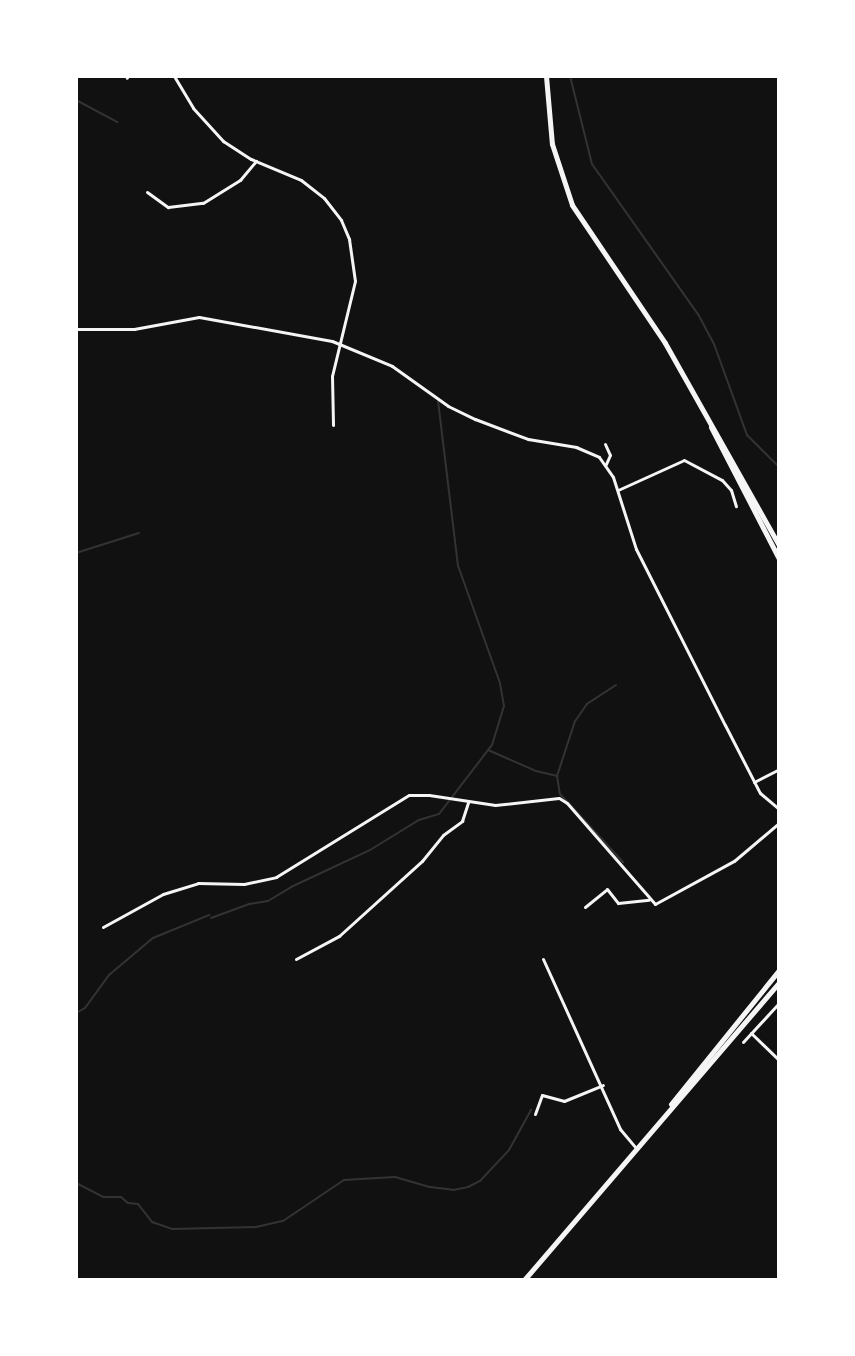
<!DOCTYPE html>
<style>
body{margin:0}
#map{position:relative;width:855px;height:1356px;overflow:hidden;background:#111;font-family:"DM Sans",sans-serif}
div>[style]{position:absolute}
.stream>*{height:2px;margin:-1px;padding:0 1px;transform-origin:1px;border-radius:1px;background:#333}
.minor>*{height:3px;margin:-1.5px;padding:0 1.5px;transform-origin:1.5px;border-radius:1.5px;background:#f5f5f5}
.primary>*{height:5px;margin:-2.5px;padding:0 2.5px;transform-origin:2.5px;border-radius:2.5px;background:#f5f5f5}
span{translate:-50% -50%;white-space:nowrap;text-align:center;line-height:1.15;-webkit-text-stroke:5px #fff;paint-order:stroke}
.frame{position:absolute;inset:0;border:78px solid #fff;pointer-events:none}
</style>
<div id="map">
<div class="stream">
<div style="left:570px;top:76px;width:91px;rotate:76deg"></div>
<div style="left:592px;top:164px;width:184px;rotate:54.8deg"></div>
<div style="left:698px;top:314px;width:34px;rotate:62deg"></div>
<div style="left:714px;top:344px;width:97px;rotate:70.1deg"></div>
<div style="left:747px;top:435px;width:45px;rotate:45deg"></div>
<div style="left:76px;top:100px;width:47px;rotate:28.2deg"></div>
<div style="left:76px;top:553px;width:66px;rotate:-17.6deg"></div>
<div style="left:616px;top:685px;width:35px;rotate:147deg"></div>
<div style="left:587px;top:704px;width:21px;rotate:125deg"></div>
<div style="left:575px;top:721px;width:58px;rotate:108.1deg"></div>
<div style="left:557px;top:776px;width:18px;rotate:81deg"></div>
<div style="left:560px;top:794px;width:93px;rotate:47.2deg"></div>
<div style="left:488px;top:750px;width:52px;rotate:23.6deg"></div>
<div style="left:536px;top:771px;width:22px;rotate:13deg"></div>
<div style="left:211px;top:918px;width:40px;rotate:-20.2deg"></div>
<div style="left:249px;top:904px;width:19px;rotate:-9deg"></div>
<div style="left:268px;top:901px;width:27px;rotate:-31deg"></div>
<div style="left:291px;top:887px;width:87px;rotate:-25.1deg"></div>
<div style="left:370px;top:850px;width:57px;rotate:-31.5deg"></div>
<div style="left:419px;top:820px;width:21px;rotate:-17deg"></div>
<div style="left:439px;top:814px;width:87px;rotate:-52.5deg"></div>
<div style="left:492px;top:745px;width:41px;rotate:-72.9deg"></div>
<div style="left:504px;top:706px;width:23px;rotate:-100deg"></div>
<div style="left:500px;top:683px;width:124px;rotate:-109.7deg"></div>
<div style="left:458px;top:566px;width:166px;rotate:-96.9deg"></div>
<div style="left:76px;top:1013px;width:10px;rotate:-29deg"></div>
<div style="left:85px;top:1008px;width:41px;rotate:-54deg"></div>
<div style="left:109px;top:975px;width:57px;rotate:-40.1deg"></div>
<div style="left:153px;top:938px;width:61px;rotate:-22.3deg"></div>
<div style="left:76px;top:1183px;width:31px;rotate:27deg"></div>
<div style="left:104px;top:1197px;width:17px"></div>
<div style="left:121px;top:1197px;width:9px;rotate:41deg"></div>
<div style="left:128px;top:1203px;width:10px;rotate:6deg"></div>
<div style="left:138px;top:1204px;width:23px;rotate:52deg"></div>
<div style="left:152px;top:1222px;width:21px;rotate:19deg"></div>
<div style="left:172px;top:1229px;width:84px;rotate:-1.4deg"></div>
<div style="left:256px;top:1227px;width:28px;rotate:-13deg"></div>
<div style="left:283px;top:1221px;width:73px;rotate:-33.9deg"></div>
<div style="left:344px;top:1180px;width:51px;rotate:-3.4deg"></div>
<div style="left:395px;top:1177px;width:36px;rotate:16deg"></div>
<div style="left:430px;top:1187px;width:23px;rotate:7deg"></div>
<div style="left:453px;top:1190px;width:15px;rotate:-11deg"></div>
<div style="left:468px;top:1187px;width:13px;rotate:-27deg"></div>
<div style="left:480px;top:1181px;width:42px;rotate:-46.9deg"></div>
<div style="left:509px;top:1150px;width:46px;rotate:-61.2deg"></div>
</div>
<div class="minor">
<div style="left:126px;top:76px;width:2px;rotate:63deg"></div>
<div style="left:174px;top:76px;width:37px;rotate:59deg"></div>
<div style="left:193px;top:108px;width:45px;rotate:47.7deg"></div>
<div style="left:223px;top:141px;width:33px;rotate:33deg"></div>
<div style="left:251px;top:159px;width:54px;rotate:22.8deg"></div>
<div style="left:301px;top:180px;width:29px;rotate:38deg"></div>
<div style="left:324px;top:198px;width:28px;rotate:52deg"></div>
<div style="left:341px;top:220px;width:21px;rotate:67deg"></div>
<div style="left:349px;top:239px;width:42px;rotate:81.9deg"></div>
<div style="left:355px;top:281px;width:98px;rotate:103.6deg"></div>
<div style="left:332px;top:376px;width:49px;rotate:88.8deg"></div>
<div style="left:147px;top:192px;width:26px;rotate:36deg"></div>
<div style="left:168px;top:207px;width:35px;rotate:-7deg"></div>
<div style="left:203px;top:203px;width:44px;rotate:-31.9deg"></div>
<div style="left:240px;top:180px;width:25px;rotate:-50deg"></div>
<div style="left:76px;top:329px;width:58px"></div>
<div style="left:134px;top:329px;width:66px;rotate:-10.5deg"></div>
<div style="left:199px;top:317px;width:135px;rotate:10.2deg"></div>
<div style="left:332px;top:341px;width:65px;rotate:22.6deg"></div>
<div style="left:392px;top:366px;width:69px;rotate:35.5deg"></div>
<div style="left:448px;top:406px;width:30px;rotate:26deg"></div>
<div style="left:475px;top:419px;width:57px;rotate:20.7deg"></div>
<div style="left:528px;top:439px;width:49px;rotate:9.5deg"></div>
<div style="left:576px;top:447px;width:25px;rotate:23deg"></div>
<div style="left:599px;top:457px;width:24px;rotate:55deg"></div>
<div style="left:613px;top:477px;width:76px;rotate:72.3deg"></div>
<div style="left:636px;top:549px;width:197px;rotate:63.2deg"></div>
<div style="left:725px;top:725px;width:76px;rotate:62.8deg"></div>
<div style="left:760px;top:793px;width:25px;rotate:40deg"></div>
<div style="left:605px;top:444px;width:12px;rotate:66deg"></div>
<div style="left:610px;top:455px;width:10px;rotate:114deg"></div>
<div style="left:618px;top:490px;width:72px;rotate:-24.4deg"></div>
<div style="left:684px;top:460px;width:43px;rotate:27.8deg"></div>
<div style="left:722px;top:480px;width:13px;rotate:48deg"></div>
<div style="left:731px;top:490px;width:17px;rotate:73deg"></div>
<div style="left:754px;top:782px;width:28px;rotate:-27deg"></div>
<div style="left:585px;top:907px;width:28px;rotate:-39deg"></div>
<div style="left:607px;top:889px;width:18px;rotate:52deg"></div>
<div style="left:618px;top:903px;width:31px;rotate:-6deg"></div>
<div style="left:103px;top:927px;width:68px;rotate:-28.8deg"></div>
<div style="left:163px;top:894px;width:37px;rotate:-17deg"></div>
<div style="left:198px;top:883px;width:46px;rotate:1.2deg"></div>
<div style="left:244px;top:884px;width:33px;rotate:-12deg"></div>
<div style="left:276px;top:877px;width:156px;rotate:-31.7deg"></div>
<div style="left:409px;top:795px;width:20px"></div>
<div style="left:429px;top:795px;width:67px;rotate:8.6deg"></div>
<div style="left:495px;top:805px;width:64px;rotate:-6.2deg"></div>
<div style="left:559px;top:798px;width:9px;rotate:32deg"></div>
<div style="left:567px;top:803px;width:134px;rotate:48.9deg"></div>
<div style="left:655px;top:904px;width:90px;rotate:-28.6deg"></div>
<div style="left:734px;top:861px;width:59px;rotate:-40.2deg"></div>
<div style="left:296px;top:959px;width:49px;rotate:-28.1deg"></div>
<div style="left:339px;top:936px;width:112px;rotate:-42.1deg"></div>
<div style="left:422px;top:861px;width:33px;rotate:-51deg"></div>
<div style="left:443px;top:835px;width:24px;rotate:-36deg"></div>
<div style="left:462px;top:821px;width:20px;rotate:-72deg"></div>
<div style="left:543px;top:959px;width:187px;rotate:65.6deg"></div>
<div style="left:620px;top:1129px;width:25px;rotate:50deg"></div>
<div style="left:751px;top:1033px;width:39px;rotate:44deg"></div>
<div style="left:743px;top:1042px;width:53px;rotate:-47.3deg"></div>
<div style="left:535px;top:1114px;width:20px;rotate:-70deg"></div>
<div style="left:542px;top:1095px;width:23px;rotate:15deg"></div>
<div style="left:564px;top:1101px;width:42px;rotate:-22.3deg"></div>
</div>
<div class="primary">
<div style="left:546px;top:76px;width:68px;rotate:85deg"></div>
<div style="left:552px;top:144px;width:64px;rotate:71.8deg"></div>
<div style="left:572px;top:205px;width:166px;rotate:56deg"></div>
<div style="left:665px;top:343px;width:232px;rotate:60.6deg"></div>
<div style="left:711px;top:427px;width:148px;rotate:62.7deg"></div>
<div style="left:671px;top:1104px;width:172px;rotate:-51.1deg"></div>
<div style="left:524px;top:1280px;width:391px;rotate:-49.4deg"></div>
</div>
<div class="frame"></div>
</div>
